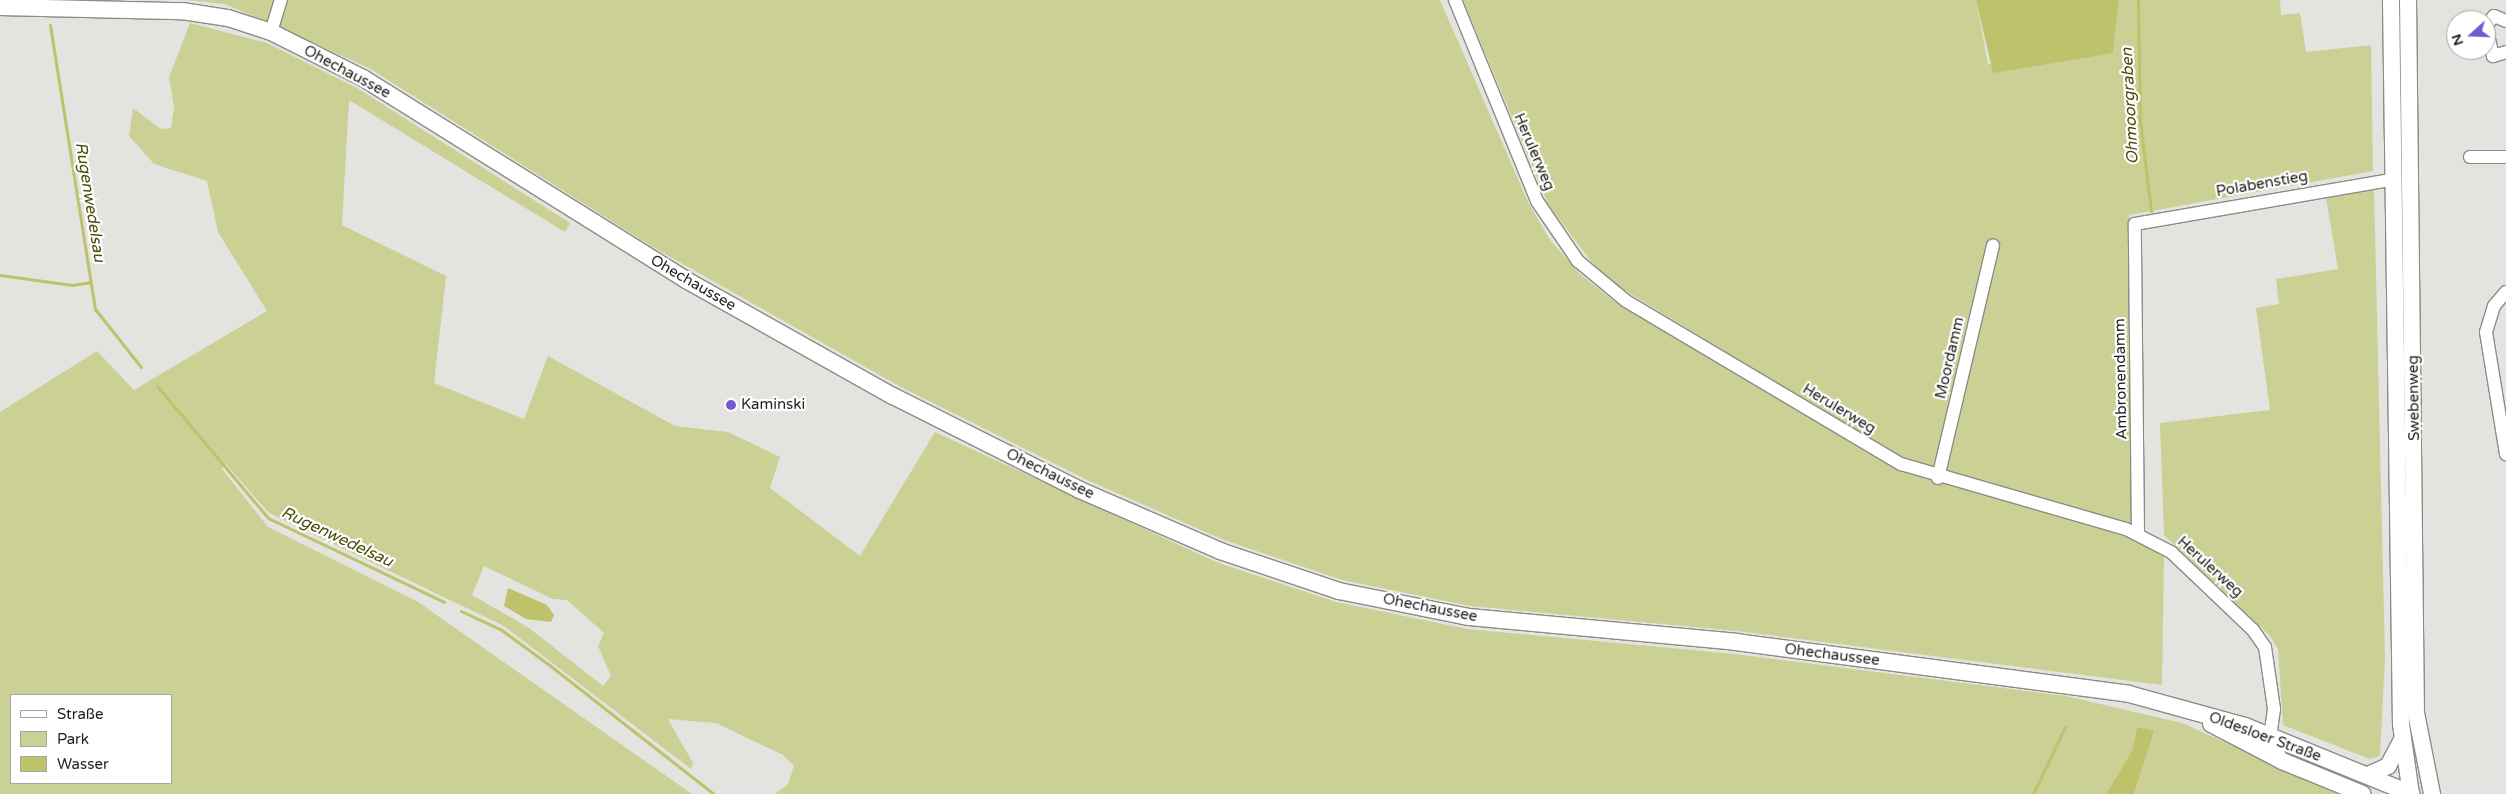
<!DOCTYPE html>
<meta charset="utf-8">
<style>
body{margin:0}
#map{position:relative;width:2506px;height:794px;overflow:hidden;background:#e3e4df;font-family:"Varela Round",sans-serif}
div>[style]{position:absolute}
.green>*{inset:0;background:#cbd094}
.water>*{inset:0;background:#bdc26b}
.stream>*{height:3px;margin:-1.5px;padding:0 1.5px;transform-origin:1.5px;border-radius:1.5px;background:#bdc26b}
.roads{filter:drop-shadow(1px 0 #8b8c87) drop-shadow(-1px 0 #8b8c87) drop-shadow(0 1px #8b8c87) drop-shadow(0 -1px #8b8c87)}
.minor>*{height:12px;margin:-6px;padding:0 6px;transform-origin:6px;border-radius:6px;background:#fff}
.major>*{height:16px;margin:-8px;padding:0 8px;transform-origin:8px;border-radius:8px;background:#fff}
.dots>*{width:14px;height:14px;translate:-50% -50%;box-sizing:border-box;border:2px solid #fff;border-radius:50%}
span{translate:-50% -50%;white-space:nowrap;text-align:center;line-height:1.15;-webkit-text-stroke:4.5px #fff;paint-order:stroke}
.street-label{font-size:15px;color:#1f1f1d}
.poi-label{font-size:15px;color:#1f1f1d}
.left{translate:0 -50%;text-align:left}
.water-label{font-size:16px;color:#4a4d08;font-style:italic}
.legend{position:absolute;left:10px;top:694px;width:162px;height:90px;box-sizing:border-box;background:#fff;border:1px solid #a5a5a5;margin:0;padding:6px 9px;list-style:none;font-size:15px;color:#1f1f1d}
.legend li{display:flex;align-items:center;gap:10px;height:25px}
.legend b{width:25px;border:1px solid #a5a5a5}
.north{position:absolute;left:2446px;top:10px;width:50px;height:50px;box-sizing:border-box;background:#fff;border:1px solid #a5a5a5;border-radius:50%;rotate:250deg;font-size:14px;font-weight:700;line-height:20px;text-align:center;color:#1f1f1d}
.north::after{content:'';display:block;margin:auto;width:18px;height:22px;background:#7757d1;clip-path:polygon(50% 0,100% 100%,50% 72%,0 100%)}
</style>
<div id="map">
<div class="green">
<div style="clip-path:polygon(187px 0,1440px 0,1528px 202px,1550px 240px,1580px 274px,1611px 299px,1888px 464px,2132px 538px,2164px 556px,2162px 685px,1737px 631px,1470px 606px,1342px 580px,1224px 540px,1085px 479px,899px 386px,651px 246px,369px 68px,225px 4px)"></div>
<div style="clip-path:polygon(1463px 0,1976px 0,1988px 64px,2113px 53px,2119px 0,2280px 0,2281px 15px,2300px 13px,2306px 52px,2371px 45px,2373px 171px,2129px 215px,2133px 525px,1934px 471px,1889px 451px,1603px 277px,1549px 206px)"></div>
<div style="clip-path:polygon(evenodd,190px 23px,267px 43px,357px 88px,570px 223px,565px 232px,349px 100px,342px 225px,446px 276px,434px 383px,524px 419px,548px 356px,675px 426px,728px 432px,780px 457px,770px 488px,860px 556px,935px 432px,1216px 562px,1336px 602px,1467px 629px,1735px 654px,2066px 696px,2182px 723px,2341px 794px,2134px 794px,2153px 731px,2137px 727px,2132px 751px,2106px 794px,775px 794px,788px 784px,794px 766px,783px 755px,716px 723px,668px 719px,693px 763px,691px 769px,504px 626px,269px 513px,225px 463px,222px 469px,268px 527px,418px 602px,692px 794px,0 794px,0 412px,97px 351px,134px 390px,267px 311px,218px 232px,207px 181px,154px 164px,129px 136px,133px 108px,161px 129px,171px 128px,174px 107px,169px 77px,190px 23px,484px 566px,553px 599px,567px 600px,604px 633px,598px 646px,611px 676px,603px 686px,529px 628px,472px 595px,484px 566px,190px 23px,11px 695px,171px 695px,171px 783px,11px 783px,11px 695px)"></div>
<div style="clip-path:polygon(2374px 189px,2385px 658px,2380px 756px,2370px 759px,2283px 725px,2278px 649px,2269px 635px,2164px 535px,2160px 423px,2270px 410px,2256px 308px,2279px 304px,2276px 279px,2338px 269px,2326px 198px)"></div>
</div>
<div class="water">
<div style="clip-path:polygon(1976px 0,2119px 0,2113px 53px,1993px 73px)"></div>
<div style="clip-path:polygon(508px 588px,547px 605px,554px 615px,551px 622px,526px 619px,504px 606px)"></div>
<div style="clip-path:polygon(2137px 727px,2154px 731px,2134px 794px,2106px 794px,2132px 751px)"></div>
</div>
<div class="stream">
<div style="left:2138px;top:0;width:121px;rotate:89.1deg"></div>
<div style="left:2140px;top:121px;width:91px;rotate:83deg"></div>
<div style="left:50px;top:25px;width:288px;rotate:81deg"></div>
<div style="left:95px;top:309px;width:74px;rotate:51.6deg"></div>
<div style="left:0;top:275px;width:73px;rotate:7.9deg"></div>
<div style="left:72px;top:285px;width:18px;rotate:-9deg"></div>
<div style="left:157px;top:386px;width:172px;rotate:49.9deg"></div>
<div style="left:268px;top:518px;width:195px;rotate:25.5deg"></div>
<div style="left:461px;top:611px;width:43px;rotate:24.8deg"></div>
<div style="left:500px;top:629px;width:59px;rotate:36.1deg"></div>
<div style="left:548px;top:664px;width:211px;rotate:38.1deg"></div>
<div style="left:2033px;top:794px;width:74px;rotate:-64.5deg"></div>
</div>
<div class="roads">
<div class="minor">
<div style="left:1455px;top:0;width:217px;rotate:67.8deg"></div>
<div style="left:1537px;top:201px;width:73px;rotate:55.7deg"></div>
<div style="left:1578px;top:261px;width:62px;rotate:39.8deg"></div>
<div style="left:1626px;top:301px;width:320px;rotate:30.7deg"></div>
<div style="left:1901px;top:464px;width:234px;rotate:16.1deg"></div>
<div style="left:2126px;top:529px;width:51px;rotate:27.1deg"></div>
<div style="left:2171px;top:552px;width:113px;rotate:43.6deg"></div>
<div style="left:2253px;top:630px;width:21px;rotate:55deg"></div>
<div style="left:2265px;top:647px;width:63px;rotate:81.7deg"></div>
<div style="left:2274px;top:709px;width:27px;rotate:98deg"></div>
<div style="left:2270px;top:736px;width:28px;rotate:64deg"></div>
<div style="left:2506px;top:21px;width:13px;rotate:-157deg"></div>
<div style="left:2494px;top:16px;width:13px;rotate:129deg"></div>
<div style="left:2486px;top:26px;width:31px;rotate:77deg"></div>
<div style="left:2493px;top:56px;width:14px;rotate:-17deg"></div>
<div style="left:271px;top:32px;width:34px;rotate:-73deg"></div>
<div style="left:2470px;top:157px;width:36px"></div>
<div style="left:2506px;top:292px;width:18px;rotate:131deg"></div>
<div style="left:2494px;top:306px;width:27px;rotate:107deg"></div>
<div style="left:2486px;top:332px;width:124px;rotate:80.7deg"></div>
<div style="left:1938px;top:478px;width:239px;rotate:-76.7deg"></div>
<div style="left:2138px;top:534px;width:310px;rotate:-90.6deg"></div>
<div style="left:2135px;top:224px;width:264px;rotate:-9.8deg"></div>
</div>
<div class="major">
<div style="left:2391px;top:0;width:724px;rotate:89.21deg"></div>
<div style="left:2401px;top:724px;width:71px;rotate:81.9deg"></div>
<div style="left:2408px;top:0;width:713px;rotate:89.36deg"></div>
<div style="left:2416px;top:713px;width:83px;rotate:78.8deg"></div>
<div style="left:0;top:7px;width:182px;rotate:1.3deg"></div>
<div style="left:182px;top:11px;width:47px;rotate:8.7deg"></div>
<div style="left:228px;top:18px;width:45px;rotate:18deg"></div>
<div style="left:271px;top:32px;width:103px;rotate:26.6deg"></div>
<div style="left:363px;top:78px;width:381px;rotate:32deg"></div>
<div style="left:686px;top:280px;width:237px;rotate:29.3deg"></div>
<div style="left:893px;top:396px;width:209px;rotate:26.7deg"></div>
<div style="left:1080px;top:490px;width:153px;rotate:23.5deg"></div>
<div style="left:1220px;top:551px;width:126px;rotate:18.6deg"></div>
<div style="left:1339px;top:591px;width:133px;rotate:11.3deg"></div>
<div style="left:1469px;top:617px;width:268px;rotate:5.3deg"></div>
<div style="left:1736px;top:642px;width:396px;rotate:7.5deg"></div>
<div style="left:2129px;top:694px;width:120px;rotate:15.4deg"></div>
<div style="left:2245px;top:726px;width:180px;rotate:22.2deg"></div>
<div style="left:2211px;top:724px;width:80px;rotate:27.5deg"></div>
<div style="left:2282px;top:761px;width:87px;rotate:22.2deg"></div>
<div style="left:2368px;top:775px;width:22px;rotate:-24deg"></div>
<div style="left:2388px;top:766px;width:30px;rotate:-62deg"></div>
</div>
</div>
<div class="dots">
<div style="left:731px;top:405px;background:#7757d1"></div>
</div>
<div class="street-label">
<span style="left:347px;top:72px;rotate:28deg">Ohechaussee</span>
<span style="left:1534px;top:152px;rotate:67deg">Herulerweg</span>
<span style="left:2262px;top:184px;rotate:-10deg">Polabenstieg</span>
<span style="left:693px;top:283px;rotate:30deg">Ohechaussee</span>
<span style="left:1950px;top:358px;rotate:-77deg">Moordamm</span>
<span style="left:2121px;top:379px;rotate:-91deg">Ambronendamm</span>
<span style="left:2414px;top:398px;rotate:-91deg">Swebenweg</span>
<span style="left:1839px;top:409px;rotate:31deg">Herulerweg</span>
<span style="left:1050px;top:474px;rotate:26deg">Ohechaussee</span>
<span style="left:2210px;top:567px;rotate:42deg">Herulerweg</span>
<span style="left:1430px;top:608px;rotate:11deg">Ohechaussee</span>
<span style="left:1832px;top:655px;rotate:7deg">Ohechaussee</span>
<span style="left:2265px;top:737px;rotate:20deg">Oldesloer Straße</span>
</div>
<div class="poi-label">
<span class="left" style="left:741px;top:405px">Kaminski</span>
</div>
<div class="water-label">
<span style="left:2130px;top:106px;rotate:-93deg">Ohmoorgraben</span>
<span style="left:90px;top:202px;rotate:81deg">Rugenwedelsau</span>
<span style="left:337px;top:537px;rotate:25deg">Rugenwedelsau</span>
</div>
<ul class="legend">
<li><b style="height:6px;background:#fff"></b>Straße</li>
<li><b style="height:14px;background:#cbd094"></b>Park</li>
<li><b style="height:14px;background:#bdc26b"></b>Wasser</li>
</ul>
<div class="north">N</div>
</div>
